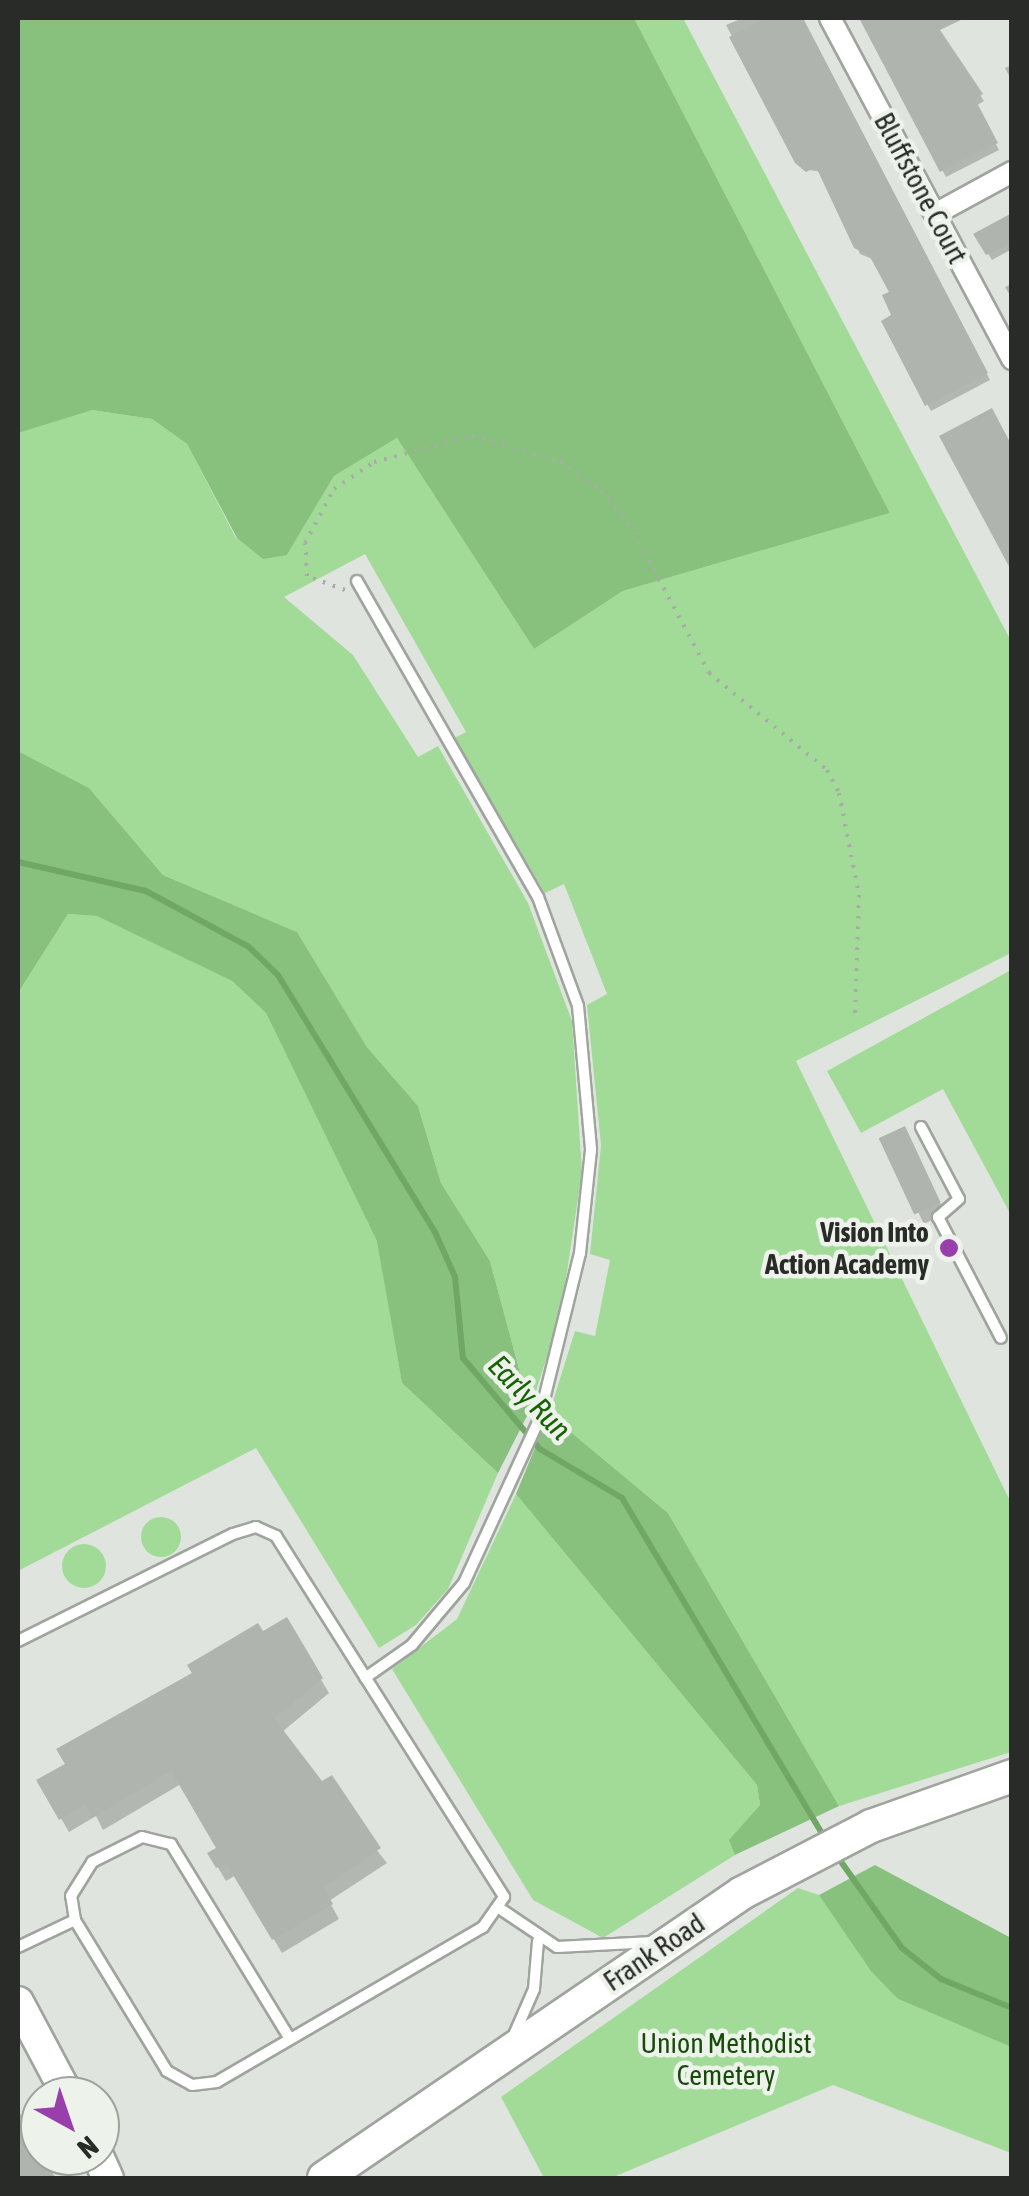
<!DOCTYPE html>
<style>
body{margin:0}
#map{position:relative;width:1029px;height:2196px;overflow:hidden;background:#dfe5de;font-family:"Asap Condensed",sans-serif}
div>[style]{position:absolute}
.green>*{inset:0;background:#a2db98}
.round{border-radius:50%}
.forest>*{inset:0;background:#88c07e}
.shadow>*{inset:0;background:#0003}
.stream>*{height:6px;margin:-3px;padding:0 3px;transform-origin:3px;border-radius:3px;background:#70a766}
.building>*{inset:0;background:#afb4ae;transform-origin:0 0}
.path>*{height:4px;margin-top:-2px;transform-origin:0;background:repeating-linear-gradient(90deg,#a8aca7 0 2.5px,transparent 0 10.5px)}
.roads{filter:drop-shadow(2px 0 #9fa49e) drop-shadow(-2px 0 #9fa49e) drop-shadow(0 2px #9fa49e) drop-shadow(0 -2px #9fa49e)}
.service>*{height:10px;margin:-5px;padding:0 5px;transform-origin:5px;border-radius:5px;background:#fff}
.minor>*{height:20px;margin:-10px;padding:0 10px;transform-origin:10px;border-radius:10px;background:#fff}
.secondary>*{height:30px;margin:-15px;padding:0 15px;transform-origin:15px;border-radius:15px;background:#fff}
.primary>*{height:32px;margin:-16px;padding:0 16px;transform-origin:16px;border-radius:16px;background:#fff}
.dots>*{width:28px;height:28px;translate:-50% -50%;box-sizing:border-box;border:5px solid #edf2eb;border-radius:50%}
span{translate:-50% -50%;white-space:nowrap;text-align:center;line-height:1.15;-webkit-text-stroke:9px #edf2eb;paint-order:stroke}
.street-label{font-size:28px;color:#292b28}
.poi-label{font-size:28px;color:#292b28;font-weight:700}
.right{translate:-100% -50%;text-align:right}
.park-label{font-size:28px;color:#144c08}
.water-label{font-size:30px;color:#166204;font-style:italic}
.frame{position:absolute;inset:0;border:20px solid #292b28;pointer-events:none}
.north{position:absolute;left:20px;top:2076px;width:100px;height:100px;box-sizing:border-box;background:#edf2eb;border:2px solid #9fa29d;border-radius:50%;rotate:140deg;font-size:28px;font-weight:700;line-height:40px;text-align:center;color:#292b28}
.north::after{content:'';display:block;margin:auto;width:35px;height:45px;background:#993fab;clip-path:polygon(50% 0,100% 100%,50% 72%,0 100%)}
</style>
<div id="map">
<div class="green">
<div style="clip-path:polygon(634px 18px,683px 18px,1011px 641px,1011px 953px,796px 1061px,1011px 1503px,1011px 1752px,839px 1806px,668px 1513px,549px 1414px,575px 1331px,595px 1336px,610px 1260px,590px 1254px,601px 1145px,587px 1005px,607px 994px,564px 884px,545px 893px,454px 738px,466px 732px,365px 554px,284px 597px,353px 655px,418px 757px,438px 746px,528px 903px,572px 1021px,582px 1172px,561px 1312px,530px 1410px,490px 1261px,441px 1183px,418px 1106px,367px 1047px,297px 932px,163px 875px,89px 788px,18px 751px,18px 433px,33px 424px,92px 410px,152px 419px,187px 444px,236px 538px,287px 555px,334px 476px,397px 438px,534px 649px,623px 591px,890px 513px)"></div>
<div style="clip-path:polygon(68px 914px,98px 916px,232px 981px,266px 1013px,378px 1242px,402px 1383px,498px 1473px,448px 1589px,416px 1625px,379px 1648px,256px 1448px,18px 1571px,18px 993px)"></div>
<div style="clip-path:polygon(1011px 970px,1011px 1215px,943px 1089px,861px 1133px,827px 1071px)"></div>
<div style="clip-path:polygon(516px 1494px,757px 1785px,760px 1805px,730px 1840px,735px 1855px,603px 1938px,533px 1900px,392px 1669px,457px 1619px)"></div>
<div class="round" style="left:141px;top:1517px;width:40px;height:40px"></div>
<div class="round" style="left:62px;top:1544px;width:44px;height:44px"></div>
<div style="clip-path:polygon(798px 1888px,819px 1895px,898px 1999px,1011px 2047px,1011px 2153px,833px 2085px,611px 2178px,544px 2178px,501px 2097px)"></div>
</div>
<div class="forest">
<div style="clip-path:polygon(18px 18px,634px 18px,890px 513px,623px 591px,534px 649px,397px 438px,334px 476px,287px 555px,263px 559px,237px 538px,187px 444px,152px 419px,92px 410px,18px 433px)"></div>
<div style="clip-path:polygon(18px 751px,89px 788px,163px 875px,297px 932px,367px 1047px,418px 1106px,441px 1183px,490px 1261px,530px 1410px,498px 1473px,402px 1383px,377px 1241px,266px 1013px,232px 981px,97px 916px,68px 914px,18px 993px)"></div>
<div style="clip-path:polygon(549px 1414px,668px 1513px,839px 1806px,735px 1855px,729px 1840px,760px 1805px,757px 1785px,516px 1494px)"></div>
<div style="clip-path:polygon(875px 1865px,1011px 1938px,1011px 2047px,898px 1999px,871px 1971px,819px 1895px)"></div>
</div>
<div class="shadow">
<div style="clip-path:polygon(743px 18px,799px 18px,990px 380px,931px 411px,884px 322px,895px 316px,892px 293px,875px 260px,860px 254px,822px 172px,802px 169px,726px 25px)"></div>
<div style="clip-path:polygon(864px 18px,929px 18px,984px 101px,976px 106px,999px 150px,946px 177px)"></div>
<div style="clip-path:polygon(1012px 65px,1012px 81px,1005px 68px)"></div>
<div style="clip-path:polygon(1012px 216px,1012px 249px,992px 260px,977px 235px)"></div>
<div style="clip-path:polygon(1012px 284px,1012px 299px,1005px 287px)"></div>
<div style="clip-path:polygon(910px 1139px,945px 1213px,924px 1224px,883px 1140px)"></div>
<div style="clip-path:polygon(286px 1621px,329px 1693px,282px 1732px,387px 1863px,329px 1901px,339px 1919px,282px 1953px,236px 1875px,226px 1881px,210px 1854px,219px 1849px,181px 1784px,103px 1830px,96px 1816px,69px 1832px,39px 1781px)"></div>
<div style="clip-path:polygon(18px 2115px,40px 2156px,54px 2178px,18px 2178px)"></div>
</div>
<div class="stream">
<div style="left:18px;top:862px;width:131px;rotate:12.8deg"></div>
<div style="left:146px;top:891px;width:117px;rotate:28.5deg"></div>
<div style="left:249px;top:947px;width:40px;rotate:44deg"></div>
<div style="left:278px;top:975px;width:301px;rotate:58.6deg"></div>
<div style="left:435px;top:1232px;width:49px;rotate:66deg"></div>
<div style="left:455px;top:1277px;width:81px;rotate:84.4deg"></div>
<div style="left:463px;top:1358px;width:119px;rotate:49.8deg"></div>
<div style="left:540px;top:1449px;width:96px;rotate:30.9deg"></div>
<div style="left:622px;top:1498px;width:395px;rotate:59.2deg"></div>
<div style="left:837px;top:1856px;width:113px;rotate:54.8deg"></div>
<div style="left:902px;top:1948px;width:50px;rotate:38.5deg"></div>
<div style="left:941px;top:1979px;width:77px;rotate:22.2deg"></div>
</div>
<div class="building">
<div style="clip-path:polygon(767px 18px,803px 18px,988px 373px,925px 406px,881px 321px,891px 315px,882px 295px,889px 292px,869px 255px,854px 248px,816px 167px,806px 172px,795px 163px,729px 37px)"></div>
<div style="clip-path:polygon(859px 18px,965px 18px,940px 30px,983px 94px,975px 99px,998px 143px,940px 172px)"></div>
<div style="clip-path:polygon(1012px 213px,1012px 242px,986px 255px,973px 234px)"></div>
<div style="clip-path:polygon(992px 408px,1012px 446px,1012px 572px,939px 436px)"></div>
<div style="left:905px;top:1126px;width:84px;height:29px;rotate:65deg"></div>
<div style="clip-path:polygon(287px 1617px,323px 1678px,274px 1718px,322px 1781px,332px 1775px,381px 1848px,323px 1887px,333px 1904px,272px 1940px,226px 1863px,216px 1868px,207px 1853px,216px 1848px,171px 1771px,93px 1817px,86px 1804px,59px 1820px,36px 1780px,65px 1764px,56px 1749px,192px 1673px,187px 1665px,258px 1623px,263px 1631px)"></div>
<div style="clip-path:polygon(18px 2109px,40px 2156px,56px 2178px,18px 2178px)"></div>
</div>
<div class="path">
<div style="left:345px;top:590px;width:40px;rotate:-159.8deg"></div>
<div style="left:307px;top:576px;width:33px;rotate:-93deg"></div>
<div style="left:305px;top:543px;width:61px;rotate:-61.8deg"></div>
<div style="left:334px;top:489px;width:48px;rotate:-34deg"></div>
<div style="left:374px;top:462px;width:101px;rotate:-14.9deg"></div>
<div style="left:472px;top:436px;width:92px;rotate:16.5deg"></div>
<div style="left:560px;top:462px;width:50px;rotate:34.3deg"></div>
<div style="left:601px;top:490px;width:43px;rotate:49.7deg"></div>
<div style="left:629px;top:523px;width:170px;rotate:61.9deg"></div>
<div style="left:709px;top:673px;width:153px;rotate:39.4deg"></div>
<div style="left:827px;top:770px;width:26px;rotate:62deg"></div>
<div style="left:839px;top:793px;width:104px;rotate:78.9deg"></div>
<div style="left:859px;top:895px;width:120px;rotate:91.9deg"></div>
</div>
<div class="roads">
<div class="service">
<div style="left:357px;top:581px;width:364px;rotate:60.2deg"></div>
<div style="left:538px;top:897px;width:116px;rotate:69.8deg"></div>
<div style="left:578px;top:1006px;width:145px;rotate:84.8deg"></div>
<div style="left:591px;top:1150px;width:104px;rotate:96.1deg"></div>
<div style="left:580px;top:1253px;width:172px;rotate:103.8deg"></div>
<div style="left:539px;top:1420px;width:179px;rotate:114.7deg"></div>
<div style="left:464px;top:1583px;width:81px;rotate:130deg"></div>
<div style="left:412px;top:1645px;width:57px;rotate:144.9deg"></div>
<div style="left:921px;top:1127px;width:81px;rotate:62.2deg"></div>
<div style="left:959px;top:1199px;width:28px;rotate:139deg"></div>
<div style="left:938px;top:1217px;width:136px;rotate:62.5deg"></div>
<div style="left:18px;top:1641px;width:240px;rotate:-26.5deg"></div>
<div style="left:233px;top:1534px;width:24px;rotate:-17deg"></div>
<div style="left:256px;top:1527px;width:22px;rotate:24deg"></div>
<div style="left:276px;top:1536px;width:427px;rotate:57.7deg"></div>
<div style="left:504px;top:1897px;width:37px;rotate:125deg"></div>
<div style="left:483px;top:1927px;width:308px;rotate:149.8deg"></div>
<div style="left:217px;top:2082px;width:25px;rotate:173deg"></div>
<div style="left:192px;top:2085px;width:29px;rotate:-151deg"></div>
<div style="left:167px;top:2071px;width:177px;rotate:-121.4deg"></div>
<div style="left:75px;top:1920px;width:63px;rotate:154.7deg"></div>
<div style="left:502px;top:1910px;width:66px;rotate:33.9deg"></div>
<div style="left:557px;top:1947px;width:96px;rotate:-3deg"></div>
<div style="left:75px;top:1920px;width:24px;rotate:-99deg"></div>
<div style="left:71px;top:1896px;width:40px;rotate:-58deg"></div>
<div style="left:92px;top:1862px;width:56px;rotate:-26.6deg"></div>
<div style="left:142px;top:1837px;width:30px;rotate:14deg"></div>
<div style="left:171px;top:1844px;width:228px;rotate:58.6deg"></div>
<div style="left:514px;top:2035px;width:50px;rotate:-66.5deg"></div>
<div style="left:534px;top:1989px;width:48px;rotate:-85.2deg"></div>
</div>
<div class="minor">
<div style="left:830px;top:18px;width:387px;rotate:61.9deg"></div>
<div style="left:935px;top:214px;width:88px;rotate:-28.6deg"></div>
</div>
<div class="secondary">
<div style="left:18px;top:2002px;width:106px;rotate:62deg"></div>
<div style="left:98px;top:2156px;width:24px;rotate:66deg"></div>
</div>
<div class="primary">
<div style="left:324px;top:2178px;width:506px;rotate:-34.29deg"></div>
<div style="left:742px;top:1893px;width:145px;rotate:-27.4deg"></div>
<div style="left:871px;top:1826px;width:150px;rotate:-19.5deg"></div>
</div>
</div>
<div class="dots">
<div style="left:949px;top:1248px;background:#993fab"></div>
</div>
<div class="street-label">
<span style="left:921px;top:188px;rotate:62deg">Bluffstone Court</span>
<span style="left:654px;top:1952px;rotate:-34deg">Frank Road</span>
</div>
<div class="poi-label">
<span class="right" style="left:929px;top:1248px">Vision Into<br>Action Academy</span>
</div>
<div class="park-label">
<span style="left:726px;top:2059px">Union Methodist<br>Cemetery</span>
</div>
<div class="water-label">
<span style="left:530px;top:1397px;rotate:46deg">Early Run</span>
</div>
<div class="frame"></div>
<div class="north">N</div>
</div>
